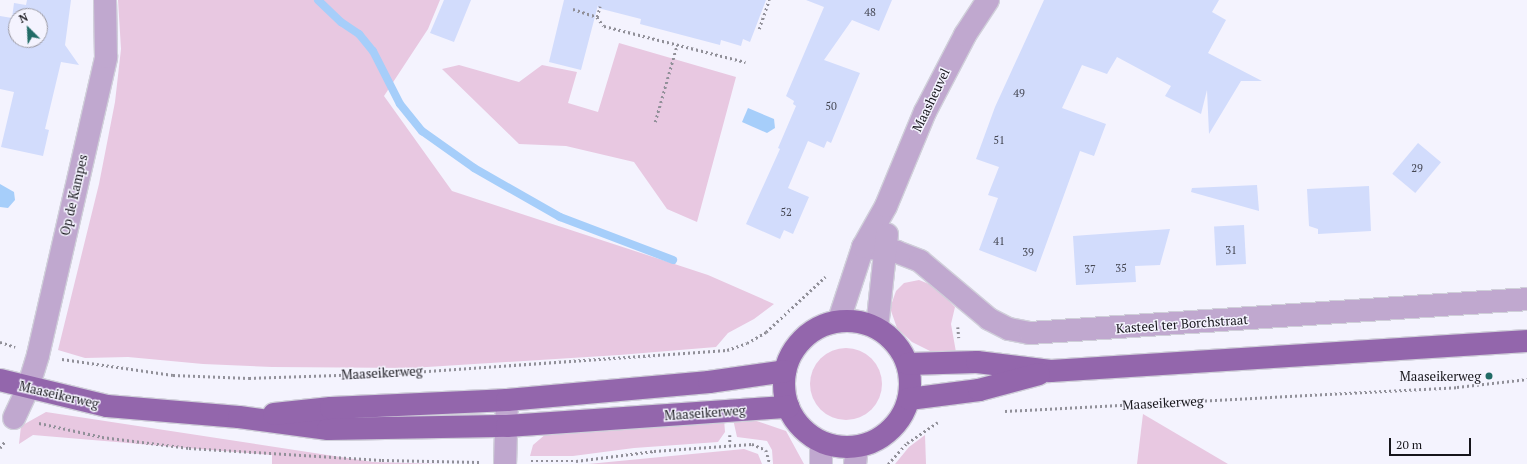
<!DOCTYPE html>
<style>
body{margin:0}
#map{position:relative;width:1527px;height:464px;overflow:hidden;background:#f4f3fe;font-family:"PT Serif",serif}
div>[style]{position:absolute}
.green>*{inset:0;background:#e8c8e1}
.round{border-radius:50%}
.water>*{inset:0;background:#a6cefa}
.stream>*{height:8px;margin:-4px;padding:0 4px;transform-origin:4px;border-radius:4px;background:#a6cefa}
.building>*{inset:0;background:#d2dcfc;transform-origin:0 0}
.path>*{height:2.5px;margin-top:-1.25px;transform-origin:0;background:repeating-linear-gradient(90deg,#919099 0 2px,transparent 0 5px)}
.roads{filter:drop-shadow(1px 0 #d0cfda) drop-shadow(-1px 0 #d0cfda) drop-shadow(0 1px #d0cfda) drop-shadow(0 -1px #d0cfda)}
.minor>*{height:22px;margin:-11px;padding:0 11px;transform-origin:11px;border-radius:11px;background:#c0a8cf}
.major>*{height:22px;margin:-11px;padding:0 11px;transform-origin:11px;border-radius:11px;background:#9366ac}
.major>.ring{margin:-11px;padding:0;box-sizing:content-box;background:none;border:22px solid #9366ac;border-radius:50%}
.dots>*{width:11px;height:11px;translate:-50% -50%;box-sizing:border-box;border:2px solid #f4f3fe;border-radius:50%}
span{translate:-50% -50%;white-space:nowrap;text-align:center;line-height:1.15;-webkit-text-stroke:3px #f4f3fe;paint-order:stroke}
.number-label{font-size:11px;color:#454753}
.number-label span{-webkit-text-stroke-width:0}
.street-label{font-size:13px;color:#16151b}
.poi-label{font-size:13px;color:#16151b}
.right{translate:-100% -50%;text-align:right}
.north{position:absolute;left:8px;top:8px;width:40px;height:40px;box-sizing:border-box;background:#f4f3fe;border:1px solid #9b9aa3;border-radius:50%;rotate:336deg;font-size:11px;font-weight:700;line-height:16px;text-align:center;color:#16151b}
.north::after{content:'';display:block;margin:auto;width:14px;height:18px;background:#216b66;clip-path:polygon(50% 0,100% 100%,50% 72%,0 100%)}
.scale{position:absolute;left:1389px;top:438px;width:82px;height:18px;box-sizing:border-box;border:2px solid #16151b;border-top:0;padding-left:5px;font-size:12px;line-height:14px;white-space:nowrap;color:#16151b;-webkit-text-stroke:3px #f4f3fe;paint-order:stroke}
</style>
<div id="map">
<div class="green">
<div style="clip-path:polygon(118px 0,440px 0,428px 29px,384px 96px,452px 191px,708px 275px,774px 304px,754px 319px,728px 333px,716px 347px,619px 355px,411px 368px,272px 367px,203px 364px,128px 357px,85px 358px,58px 350px,99px 184px,115px 102px,121px 49px)"></div>
<div style="clip-path:polygon(619px 43px,736px 77px,697px 222px,667px 209px,634px 162px,566px 146px,519px 144px,442px 69px,459px 65px,519px 82px,542px 65px,577px 72px,568px 103px,598px 112px)"></div>
<div style="clip-path:polygon(919px 280px,934px 286px,955px 307px,951px 324px,956px 352px,932px 352px,912px 342px,897px 328px,890px 308px,896px 291px,904px 283px)"></div>
<div class="round" style="left:810px;top:348px;width:72px;height:72px"></div>
<div style="clip-path:polygon(46px 412px,373px 462px,442px 464px,272px 464px,272px 455px,33px 435px,19px 444px,21px 426px)"></div>
<div style="clip-path:polygon(1143px 414px,1228px 464px,1137px 464px)"></div>
<div style="clip-path:polygon(748px 418px,786px 431px,804px 464px,773px 464px,772px 450px,767px 441px,737px 437px,733px 419px)"></div>
<div style="clip-path:polygon(724px 419px,725px 432px,718px 442px,634px 448px,573px 456px,530px 456px,533px 445px,547px 433px)"></div>
<div style="clip-path:polygon(925px 435px,926px 464px,895px 464px,909px 447px)"></div>
<div style="clip-path:polygon(744px 449px,758px 454px,762px 464px,588px 464px)"></div>
</div>
<div class="water">
<div style="clip-path:polygon(748px 108px,774px 119px,775px 128px,767px 133px,742px 122px)"></div>
<div style="clip-path:polygon(0 184px,14px 192px,15px 200px,8px 208px,0 207px)"></div>
</div>
<div class="stream">
<div style="left:318px;top:0;width:32px;rotate:44deg"></div>
<div style="left:341px;top:22px;width:22px;rotate:34deg"></div>
<div style="left:359px;top:34px;width:22px;rotate:51deg"></div>
<div style="left:373px;top:51px;width:59px;rotate:63deg"></div>
<div style="left:400px;top:104px;width:35px;rotate:51deg"></div>
<div style="left:422px;top:131px;width:64px;rotate:35.4deg"></div>
<div style="left:474px;top:168px;width:99px;rotate:29.7deg"></div>
<div style="left:560px;top:217px;width:121px;rotate:20.8deg"></div>
</div>
<div class="building">
<div style="clip-path:polygon(evenodd,27px 0,71px 0,65px 45px,79px 65px,61px 62px,45px 129px,49px 130px,43px 156px,1px 147px,14px 92px,0 89px,0 16px,12px 18px,14px 3px,26px 5px,27px 0,16px 16px,40px 16px,40px 40px,16px 40px,16px 16px)"></div>
<div style="clip-path:polygon(444px 0,471px 0,454px 42px,430px 33px)"></div>
<div style="clip-path:polygon(564px 0,766px 0,750px 42px,743px 39px,741px 46px,721px 40px,720px 45px,640px 24px,641px 19px,598px 8px,598px 5px,581px 70px,549px 62px)"></div>
<div style="clip-path:polygon(806px 0,892px 0,879px 31px,852px 20px,824px 60px,860px 73px,831px 143px,827px 141px,824px 148px,808px 141px,788px 188px,809px 197px,793px 234px,784px 230px,780px 239px,746px 224px,780px 149px,778px 148px,796px 106px,793px 104px,794px 101px,786px 96px,824px 7px)"></div>
<div style="clip-path:polygon(1044px 0,1219px 0,1212px 12px,1226px 20px,1208px 53px,1262px 81px,1241px 81px,1209px 134px,1207px 90px,1201px 114px,1165px 96px,1171px 86px,1117px 57px,1107px 74px,1082px 65px,1062px 108px,1106px 124px,1094px 156px,1080px 151px,1036px 272px,979px 250px,998px 198px,988px 195px,999px 167px,976px 159px,995px 107px)"></div>
<div style="left:1418px;top:143px;width:30px;height:40px;rotate:40deg"></div>
<div style="clip-path:polygon(1257px 185px,1259px 211px,1191px 192px,1192px 188px)"></div>
<div style="clip-path:polygon(1369px 186px,1371px 231px,1318px 234px,1318px 229px,1309px 226px,1307px 189px)"></div>
<div style="left:1244px;top:225px;width:39px;height:30px;rotate:87deg"></div>
<div style="clip-path:polygon(1170px 229px,1160px 265px,1135px 266px,1136px 282px,1076px 285px,1073px 236px)"></div>
</div>
<div class="path">
<div style="left:573px;top:9px;width:25px;rotate:18deg"></div>
<div style="left:597px;top:17px;width:11px;rotate:52deg"></div>
<div style="left:604px;top:26px;width:146px;rotate:14.3deg"></div>
<div style="left:597px;top:17px;width:11px;rotate:-75deg"></div>
<div style="left:759px;top:29px;width:31px;rotate:-71deg"></div>
<div style="left:655px;top:122px;width:80px;rotate:-74.1deg"></div>
<div style="left:958px;top:327px;width:11px;rotate:85deg"></div>
<div style="left:0;top:342px;width:16px;rotate:18deg"></div>
<div style="left:62px;top:359px;width:112px;rotate:8.2deg"></div>
<div style="left:173px;top:375px;width:76px;rotate:2.3deg"></div>
<div style="left:249px;top:378px;width:150px;rotate:-1.9deg"></div>
<div style="left:399px;top:373px;width:329px;rotate:-4deg"></div>
<div style="left:727px;top:350px;width:21px;rotate:-19deg"></div>
<div style="left:747px;top:343px;width:22px;rotate:-30deg"></div>
<div style="left:766px;top:332px;width:81px;rotate:-43deg"></div>
<div style="left:1005px;top:411px;width:453px;rotate:-3deg"></div>
<div style="left:1457px;top:387px;width:70px;rotate:-6.5deg"></div>
<div style="left:39px;top:423px;width:65px;rotate:12.5deg"></div>
<div style="left:102px;top:437px;width:88px;rotate:7.2deg"></div>
<div style="left:189px;top:448px;width:193px;rotate:3.6deg"></div>
<div style="left:382px;top:460px;width:98px;rotate:1.2deg"></div>
<div style="left:730px;top:435px;width:10px;rotate:90deg"></div>
<div style="left:0;top:448px;width:9px;rotate:-54deg"></div>
<div style="left:531px;top:461px;width:45px"></div>
<div style="left:576px;top:461px;width:79px;rotate:-7.3deg"></div>
<div style="left:654px;top:451px;width:98px;rotate:-4.1deg"></div>
<div style="left:752px;top:444px;width:15px;rotate:23deg"></div>
<div style="left:766px;top:450px;width:15px;rotate:74deg"></div>
<div style="left:888px;top:464px;width:28px;rotate:-48deg"></div>
<div style="left:907px;top:443px;width:37px;rotate:-34deg"></div>
</div>
<div class="roads">
<div class="minor">
<div style="left:863px;top:247px;width:34px;rotate:8deg"></div>
<div style="left:897px;top:252px;width:25px;rotate:21deg"></div>
<div style="left:920px;top:261px;width:90px;rotate:40deg"></div>
<div style="left:989px;top:319px;width:22px;rotate:27deg"></div>
<div style="left:1009px;top:329px;width:21px;rotate:11deg"></div>
<div style="left:1030px;top:333px;width:498px;rotate:-3.9deg"></div>
<div style="left:839px;top:320px;width:77px;rotate:-71.8deg"></div>
<div style="left:863px;top:247px;width:47px;rotate:-60.7deg"></div>
<div style="left:886px;top:206px;width:102px;rotate:-67.5deg"></div>
<div style="left:925px;top:112px;width:87px;rotate:-62.5deg"></div>
<div style="left:965px;top:35px;width:42px;rotate:-56.7deg"></div>
<div style="left:877px;top:328px;width:94px;rotate:-83.9deg"></div>
<div style="left:14px;top:418px;width:33px;rotate:-65deg"></div>
<div style="left:28px;top:388px;width:34px;rotate:-73deg"></div>
<div style="left:38px;top:355px;width:306px;rotate:-77.1deg"></div>
<div style="left:106px;top:57px;width:57px;rotate:-91deg"></div>
<div style="left:505px;top:464px;width:64px;rotate:-88.2deg"></div>
<div style="left:821px;top:464px;width:22px;rotate:-90deg"></div>
<div style="left:855px;top:464px;width:17px;rotate:-83deg"></div>
</div>
<div class="major">
<div class="ring" style="left:784px;top:321px;width:104px;height:104px"></div>
<div style="left:908px;top:364px;width:69px;rotate:-1.7deg"></div>
<div style="left:977px;top:362px;width:74px;rotate:7deg"></div>
<div style="left:1050px;top:371px;width:478px;rotate:-3.6deg"></div>
<div style="left:0;top:380px;width:110px;rotate:13.7deg"></div>
<div style="left:107px;top:406px;width:132px;rotate:4.8deg"></div>
<div style="left:239px;top:417px;width:90px;rotate:7.7deg"></div>
<div style="left:328px;top:429px;width:179px;rotate:-1deg"></div>
<div style="left:507px;top:426px;width:282px;rotate:-3.9deg"></div>
<div style="left:909px;top:399px;width:71px;rotate:-7.3deg"></div>
<div style="left:979px;top:390px;width:62px;rotate:-14.9deg"></div>
<div style="left:274px;top:414px;width:57px;rotate:-6deg"></div>
<div style="left:331px;top:408px;width:176px;rotate:-2.6deg"></div>
<div style="left:507px;top:400px;width:203px;rotate:-5.1deg"></div>
<div style="left:709px;top:382px;width:77px;rotate:-8.2deg"></div>
</div>
</div>
<div class="dots">
<div style="left:1489px;top:376px;background:#216b66"></div>
</div>
<div class="number-label">
<span style="left:870px;top:12px">48</span>
<span style="left:1019px;top:93px">49</span>
<span style="left:831px;top:106px">50</span>
<span style="left:999px;top:140px">51</span>
<span style="left:1417px;top:168px">29</span>
<span style="left:786px;top:212px">52</span>
<span style="left:999px;top:241px">41</span>
<span style="left:1231px;top:250px">31</span>
<span style="left:1028px;top:252px">39</span>
<span style="left:1121px;top:268px">35</span>
<span style="left:1090px;top:269px">37</span>
</div>
<div class="street-label">
<span style="left:931px;top:100px;rotate:-64deg">Maasheuvel</span>
<span style="left:74px;top:195px;rotate:-77deg">Op de Kampes</span>
<span style="left:1182px;top:324px;rotate:-4deg">Kasteel ter Borchstraat</span>
<span style="left:382px;top:373px;rotate:-3deg">Maaseikerweg</span>
<span style="left:59px;top:395px;rotate:13deg">Maaseikerweg</span>
<span style="left:1163px;top:403px;rotate:-3deg">Maaseikerweg</span>
<span style="left:705px;top:413px;rotate:-4deg">Maaseikerweg</span>
</div>
<div class="poi-label">
<span class="right" style="left:1481px;top:376px">Maaseikerweg</span>
</div>
<div class="north">N</div>
<div class="scale">20 m</div>
</div>
